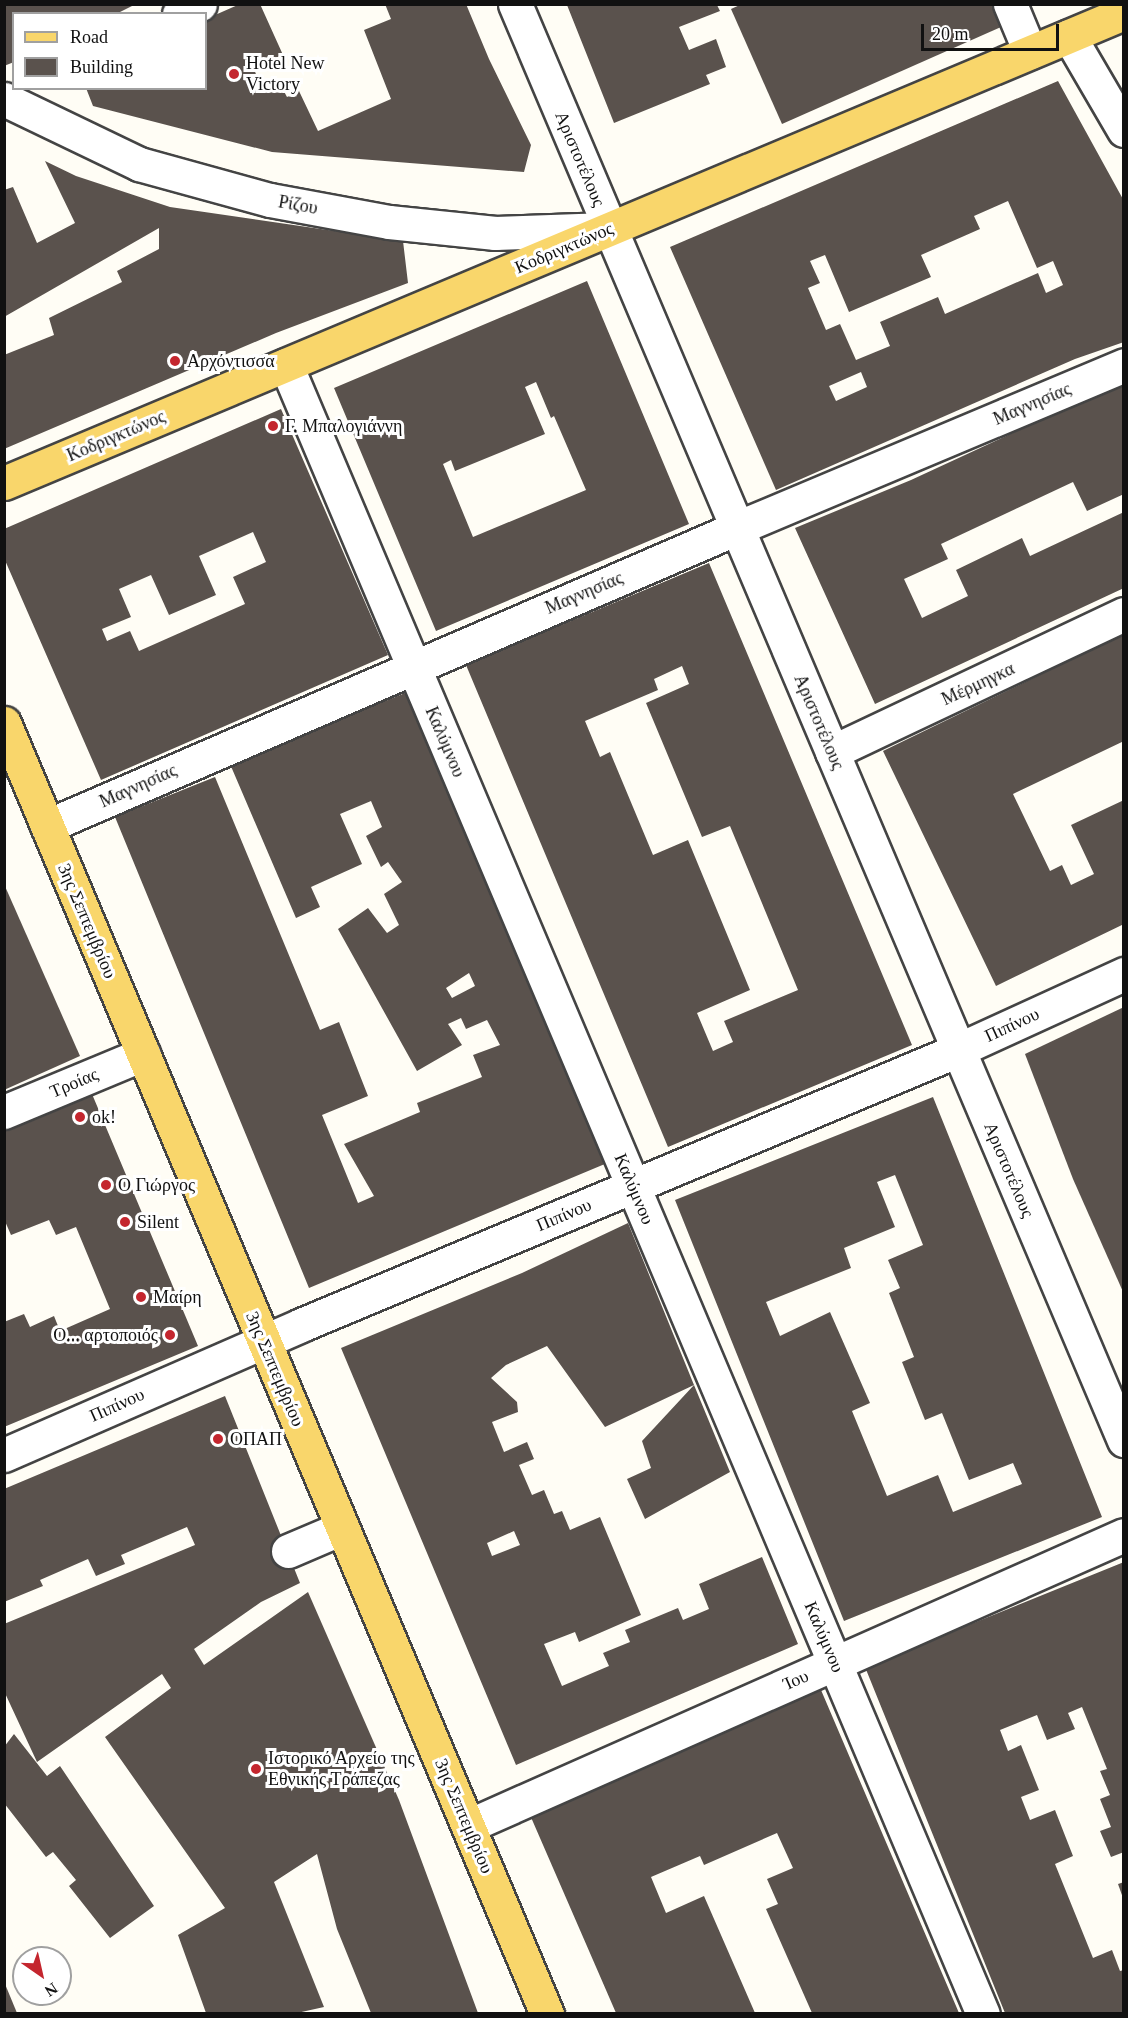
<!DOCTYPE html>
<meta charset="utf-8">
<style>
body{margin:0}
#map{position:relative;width:1128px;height:2018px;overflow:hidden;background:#fffdf5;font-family:"Times New Roman",serif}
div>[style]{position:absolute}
.building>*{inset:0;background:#5a524d}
.roads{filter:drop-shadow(2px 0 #444) drop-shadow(-2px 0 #444) drop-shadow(0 2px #444) drop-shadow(0 -2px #444)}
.minor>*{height:33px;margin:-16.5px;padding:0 16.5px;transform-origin:16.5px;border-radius:16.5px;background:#fff}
.major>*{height:33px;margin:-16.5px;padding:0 16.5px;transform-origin:16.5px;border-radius:16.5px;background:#f9d66b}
.dots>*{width:16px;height:16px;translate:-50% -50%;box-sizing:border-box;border:3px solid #fff;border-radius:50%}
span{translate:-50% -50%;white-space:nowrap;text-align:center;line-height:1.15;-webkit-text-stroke:6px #fff;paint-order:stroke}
.poi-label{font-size:18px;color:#111}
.left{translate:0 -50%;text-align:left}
.right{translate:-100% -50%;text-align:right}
.street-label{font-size:18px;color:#111}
.frame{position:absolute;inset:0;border:6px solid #111;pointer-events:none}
.legend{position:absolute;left:12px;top:12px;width:195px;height:78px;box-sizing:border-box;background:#fff;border:2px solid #a0a0a0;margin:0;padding:8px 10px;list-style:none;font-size:18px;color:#111}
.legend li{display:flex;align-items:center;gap:12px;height:30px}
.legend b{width:30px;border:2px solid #a0a0a0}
.north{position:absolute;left:12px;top:1946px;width:60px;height:60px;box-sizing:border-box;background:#fff;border:2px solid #a0a0a0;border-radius:50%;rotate:146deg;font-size:16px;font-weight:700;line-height:24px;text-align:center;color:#111}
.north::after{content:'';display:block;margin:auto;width:21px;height:27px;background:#c4262e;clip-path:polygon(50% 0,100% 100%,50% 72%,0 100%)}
.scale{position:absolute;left:921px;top:24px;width:138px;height:27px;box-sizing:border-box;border:3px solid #111;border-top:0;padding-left:8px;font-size:18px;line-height:21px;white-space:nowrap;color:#111;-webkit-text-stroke:4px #fff;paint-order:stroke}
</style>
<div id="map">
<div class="building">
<div style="clip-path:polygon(4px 4px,136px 4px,116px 14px,14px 14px,14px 62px,4px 66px)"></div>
<div style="clip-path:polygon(240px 4px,260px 4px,283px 55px,253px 66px,262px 91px,279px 82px,287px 97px,299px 91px,318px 131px,391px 99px,364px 30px,391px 19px,385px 4px,466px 4px,489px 59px,531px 145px,524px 172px,272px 152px,93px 106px,86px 88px,206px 88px,206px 19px)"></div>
<div style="clip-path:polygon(742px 4px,991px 4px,1001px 27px,782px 124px,731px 9px)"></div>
<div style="clip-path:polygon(567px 5px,717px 5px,720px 11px,679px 27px,689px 50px,716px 39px,726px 67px,706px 75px,710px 84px,614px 123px)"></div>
<div style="clip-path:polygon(evenodd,1058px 81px,1124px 201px,1124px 342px,1075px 359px,776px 490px,670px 247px,1058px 81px,1008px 201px,1037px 268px,1053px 261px,1063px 285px,1046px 293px,1038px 273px,945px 314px,938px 297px,880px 322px,890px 346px,856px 360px,840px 324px,826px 330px,808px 288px,820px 283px,810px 261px,825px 255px,849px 312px,931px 277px,921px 255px,980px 229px,974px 216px,1008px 201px,1058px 81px,861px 372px,867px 387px,836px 401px,829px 386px,861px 372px)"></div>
<div style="clip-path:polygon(45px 161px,76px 176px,170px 207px,403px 241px,408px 283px,276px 333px,4px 449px,4px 355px,54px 335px,49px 318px,122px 282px,117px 271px,159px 249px,159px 228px,4px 317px,4px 190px,13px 187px,37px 243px,75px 223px)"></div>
<div style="clip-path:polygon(evenodd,587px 281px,689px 524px,436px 631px,334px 388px,587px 281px,536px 382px,551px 418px,554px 416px,586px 490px,473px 537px,443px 464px,451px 460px,455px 471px,545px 434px,525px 387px,536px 382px)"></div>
<div style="clip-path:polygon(1124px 385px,1124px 494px,1087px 511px,1073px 482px,941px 544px,948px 559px,904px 579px,922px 618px,968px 596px,956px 570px,1022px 538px,1030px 556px,1124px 512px,1124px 588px,875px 704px,795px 528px,911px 480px,1043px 419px)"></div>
<div style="clip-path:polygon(evenodd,281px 409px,388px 655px,101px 780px,4px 558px,4px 529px,281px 409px,253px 532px,266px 562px,233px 577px,245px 604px,139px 651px,130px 631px,107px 641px,102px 629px,131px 617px,119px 589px,151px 575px,169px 615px,216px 595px,199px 556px,253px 532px)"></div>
<div style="clip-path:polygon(evenodd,709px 563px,912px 1045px,668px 1147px,466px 665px,709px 563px,682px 666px,689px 684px,646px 703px,702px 837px,730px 826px,798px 990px,724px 1021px,733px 1042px,713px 1051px,697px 1013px,750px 990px,688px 840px,653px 855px,610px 752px,600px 757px,585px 721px,658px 690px,654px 679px,682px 666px)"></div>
<div style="clip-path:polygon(1124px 634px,1124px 741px,1013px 794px,1050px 871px,1062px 865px,1071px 885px,1094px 874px,1071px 825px,1124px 800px,1124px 924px,996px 986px,883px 751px)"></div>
<div style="clip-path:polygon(evenodd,405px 693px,488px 873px,612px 1161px,309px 1288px,115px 817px,215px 777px,320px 1030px,339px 1022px,368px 1096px,322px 1115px,358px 1203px,374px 1196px,344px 1144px,420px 1112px,417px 1103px,482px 1077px,473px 1055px,500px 1045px,487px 1020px,466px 1029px,461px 1018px,448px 1024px,462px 1045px,417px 1071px,338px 929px,368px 908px,387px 933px,399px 925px,384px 894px,402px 882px,388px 862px,381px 867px,366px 836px,382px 827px,371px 801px,340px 814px,362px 864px,311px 887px,320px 907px,296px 918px,230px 764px,405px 693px,469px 973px,475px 986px,452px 998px,446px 988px,469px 973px)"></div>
<div style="clip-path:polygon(4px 884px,80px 1056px,4px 1090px)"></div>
<div style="clip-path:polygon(1124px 1007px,1124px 1294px,1073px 1179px,1025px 1054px)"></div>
<div style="clip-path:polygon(92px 1094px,198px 1346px,4px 1427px,4px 1322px,24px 1314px,30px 1327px,54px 1316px,60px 1331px,110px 1309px,76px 1227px,56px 1235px,49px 1220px,11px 1235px,4px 1219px,4px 1131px)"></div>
<div style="clip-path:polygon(evenodd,933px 1097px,1102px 1517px,844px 1621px,675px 1200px,933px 1097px,895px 1175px,923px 1245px,888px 1260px,900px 1288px,889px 1293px,914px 1357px,902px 1362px,925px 1420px,942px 1413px,969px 1480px,1013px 1463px,1022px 1484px,953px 1512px,938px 1475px,887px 1496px,852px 1411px,870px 1403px,830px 1312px,780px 1336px,766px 1302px,851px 1268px,844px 1248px,895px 1227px,877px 1182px,895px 1175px)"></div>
<div style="clip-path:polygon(evenodd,628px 1223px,694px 1385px,605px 1427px,547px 1346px,506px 1365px,491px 1378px,517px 1402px,518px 1412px,492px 1422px,504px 1452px,527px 1442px,534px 1459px,519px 1465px,532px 1495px,544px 1490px,554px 1514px,562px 1511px,570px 1530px,600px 1517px,641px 1615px,579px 1642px,575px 1632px,544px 1644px,562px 1686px,609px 1666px,603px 1653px,630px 1642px,625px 1630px,678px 1608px,683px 1620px,709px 1609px,699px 1584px,762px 1557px,798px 1644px,516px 1765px,341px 1348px,522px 1273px,628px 1223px,514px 1531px,520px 1545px,492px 1556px,487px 1543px,514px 1531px)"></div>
<div style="clip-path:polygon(694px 1385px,730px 1472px,645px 1519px,627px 1479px,651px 1468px,642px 1441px)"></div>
<div style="clip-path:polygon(225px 1396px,300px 1583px,261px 1602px,194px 1649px,204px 1665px,308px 1592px,399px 1800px,478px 2013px,371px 2013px,337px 1929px,317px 1854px,274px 1882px,324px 2007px,297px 2013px,206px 2013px,178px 1935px,225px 1908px,105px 1737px,171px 1688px,162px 1674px,37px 1762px,4px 1691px,4px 1624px,195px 1545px,187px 1527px,121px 1555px,125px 1564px,96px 1576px,88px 1559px,40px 1580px,43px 1586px,4px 1602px,4px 1489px)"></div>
<div style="clip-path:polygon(1124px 1562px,1124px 1852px,1111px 1857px,1100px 1831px,1111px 1827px,1100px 1799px,1110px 1795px,1100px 1771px,1107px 1769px,1082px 1707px,1068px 1713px,1075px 1729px,1047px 1740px,1037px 1715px,1000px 1730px,1008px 1751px,1021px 1745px,1039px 1790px,1021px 1797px,1030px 1820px,1055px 1810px,1073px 1856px,1055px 1864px,1093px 1958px,1112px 1950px,1120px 1971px,1124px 1970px,1124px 2013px,1005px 2013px,865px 1667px)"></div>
<div style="clip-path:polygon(821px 1690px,959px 2013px,812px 2013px,766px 1909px,778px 1904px,767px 1879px,793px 1868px,777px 1833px,704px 1865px,700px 1856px,651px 1877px,666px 1913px,704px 1896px,755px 2013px,616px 2013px,530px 1815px)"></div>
<div style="clip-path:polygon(14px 1734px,47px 1776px,60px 1766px,154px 1906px,110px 1938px,69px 1886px,76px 1880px,53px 1852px,46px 1857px,4px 1803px,4px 1747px)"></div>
<div style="clip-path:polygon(1124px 1882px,1124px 1898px,1123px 1898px,1118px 1884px)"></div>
<div style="clip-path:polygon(4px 1984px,5px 1984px,17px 2013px,4px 2013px)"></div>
</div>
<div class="roads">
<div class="minor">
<div style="left:515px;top:4px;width:1560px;rotate:67.02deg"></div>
<div style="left:1010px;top:4px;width:52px;rotate:67.4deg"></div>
<div style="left:179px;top:14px;width:23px;rotate:-25deg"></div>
<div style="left:1069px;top:36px;width:109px;rotate:59.7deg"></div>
<div style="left:4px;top:99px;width:150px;rotate:25.7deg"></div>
<div style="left:139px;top:164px;width:136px;rotate:15.4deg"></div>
<div style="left:270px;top:200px;width:121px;rotate:10.5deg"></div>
<div style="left:389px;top:222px;width:107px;rotate:5.9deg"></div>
<div style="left:495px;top:233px;width:112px;rotate:-2deg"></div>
<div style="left:286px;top:365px;width:1790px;rotate:67.09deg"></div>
<div style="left:832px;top:752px;width:323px;rotate:-25.3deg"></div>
<div style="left:47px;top:826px;width:752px;rotate:-23.36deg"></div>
<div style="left:737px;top:528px;width:420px;rotate:-22.8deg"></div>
<div style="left:4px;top:1112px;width:151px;rotate:-22.6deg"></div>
<div style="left:4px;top:1455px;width:324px;rotate:-23.6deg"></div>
<div style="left:301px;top:1325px;width:712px;rotate:-22.71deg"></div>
<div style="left:958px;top:1050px;width:183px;rotate:-24.6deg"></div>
<div style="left:288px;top:1551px;width:59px;rotate:-23.1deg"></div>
<div style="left:468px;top:1826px;width:718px;rotate:-23.92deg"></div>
</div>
<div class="major">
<div style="left:4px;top:483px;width:1215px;rotate:-22.77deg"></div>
<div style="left:4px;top:723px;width:1401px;rotate:67.19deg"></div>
</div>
</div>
<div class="dots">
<div style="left:234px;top:74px;background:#c4262e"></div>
<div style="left:175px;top:361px;background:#c4262e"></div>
<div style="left:273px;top:426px;background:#c4262e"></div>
<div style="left:80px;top:1117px;background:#c4262e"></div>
<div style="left:106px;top:1185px;background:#c4262e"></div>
<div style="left:125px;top:1222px;background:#c4262e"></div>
<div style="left:141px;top:1297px;background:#c4262e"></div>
<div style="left:170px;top:1335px;background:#c4262e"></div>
<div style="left:218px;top:1439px;background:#c4262e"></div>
<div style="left:256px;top:1769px;background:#c4262e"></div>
</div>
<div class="poi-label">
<span class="left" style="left:246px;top:74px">Hotel New<br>Victory</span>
<span class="left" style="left:187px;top:361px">Αρχόντισσα</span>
<span class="left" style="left:285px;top:426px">Γ. Μπαλογιάννη</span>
<span class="left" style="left:92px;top:1117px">ok!</span>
<span class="left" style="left:118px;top:1185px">Ο Γιώργος</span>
<span class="left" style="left:137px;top:1222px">Silent</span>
<span class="left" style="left:153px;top:1297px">Μαίρη</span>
<span class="right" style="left:158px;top:1335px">Ο... αρτοποιός</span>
<span class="left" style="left:230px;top:1439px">ΟΠΑΠ</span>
<span class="left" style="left:268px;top:1769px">Ιστορικό Αρχείο της<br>Εθνικής Τράπεζας</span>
</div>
<div class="street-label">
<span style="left:580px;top:159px;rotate:67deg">Αριστοτέλους</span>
<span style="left:298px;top:205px;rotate:10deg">Ρίζου</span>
<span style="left:564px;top:248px;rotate:-23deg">Κοδριγκτώνος</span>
<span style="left:1032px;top:404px;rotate:-23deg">Μαγνησίας</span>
<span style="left:116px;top:436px;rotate:-23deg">Κοδριγκτώνος</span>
<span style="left:584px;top:593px;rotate:-23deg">Μαγνησίας</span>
<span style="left:978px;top:684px;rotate:-25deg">Μέρμηγκα</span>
<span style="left:819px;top:722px;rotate:67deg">Αριστοτέλους</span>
<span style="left:445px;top:742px;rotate:67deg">Καλύμνου</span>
<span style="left:138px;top:786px;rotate:-24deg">Μαγνησίας</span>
<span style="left:87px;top:921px;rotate:67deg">3ης Σεπτεμβρίου</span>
<span style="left:1012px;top:1025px;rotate:-25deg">Πιπίνου</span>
<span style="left:74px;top:1083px;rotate:-23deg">Τροίας</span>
<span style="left:1009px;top:1170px;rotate:67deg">Αριστοτέλους</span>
<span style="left:634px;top:1189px;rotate:67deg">Καλύμνου</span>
<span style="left:564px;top:1215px;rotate:-23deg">Πιπίνου</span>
<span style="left:275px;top:1369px;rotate:67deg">3ης Σεπτεμβρίου</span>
<span style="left:117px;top:1405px;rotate:-24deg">Πιπίνου</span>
<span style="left:824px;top:1637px;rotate:67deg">Καλύμνου</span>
<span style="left:796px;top:1680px;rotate:-24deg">Ίου</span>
<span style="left:464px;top:1816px;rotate:67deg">3ης Σεπτεμβρίου</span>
</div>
<div class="frame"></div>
<ul class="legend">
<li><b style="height:8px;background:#f9d66b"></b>Road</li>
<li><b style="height:16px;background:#5a524d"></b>Building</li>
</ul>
<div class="north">N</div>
<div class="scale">20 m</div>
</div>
